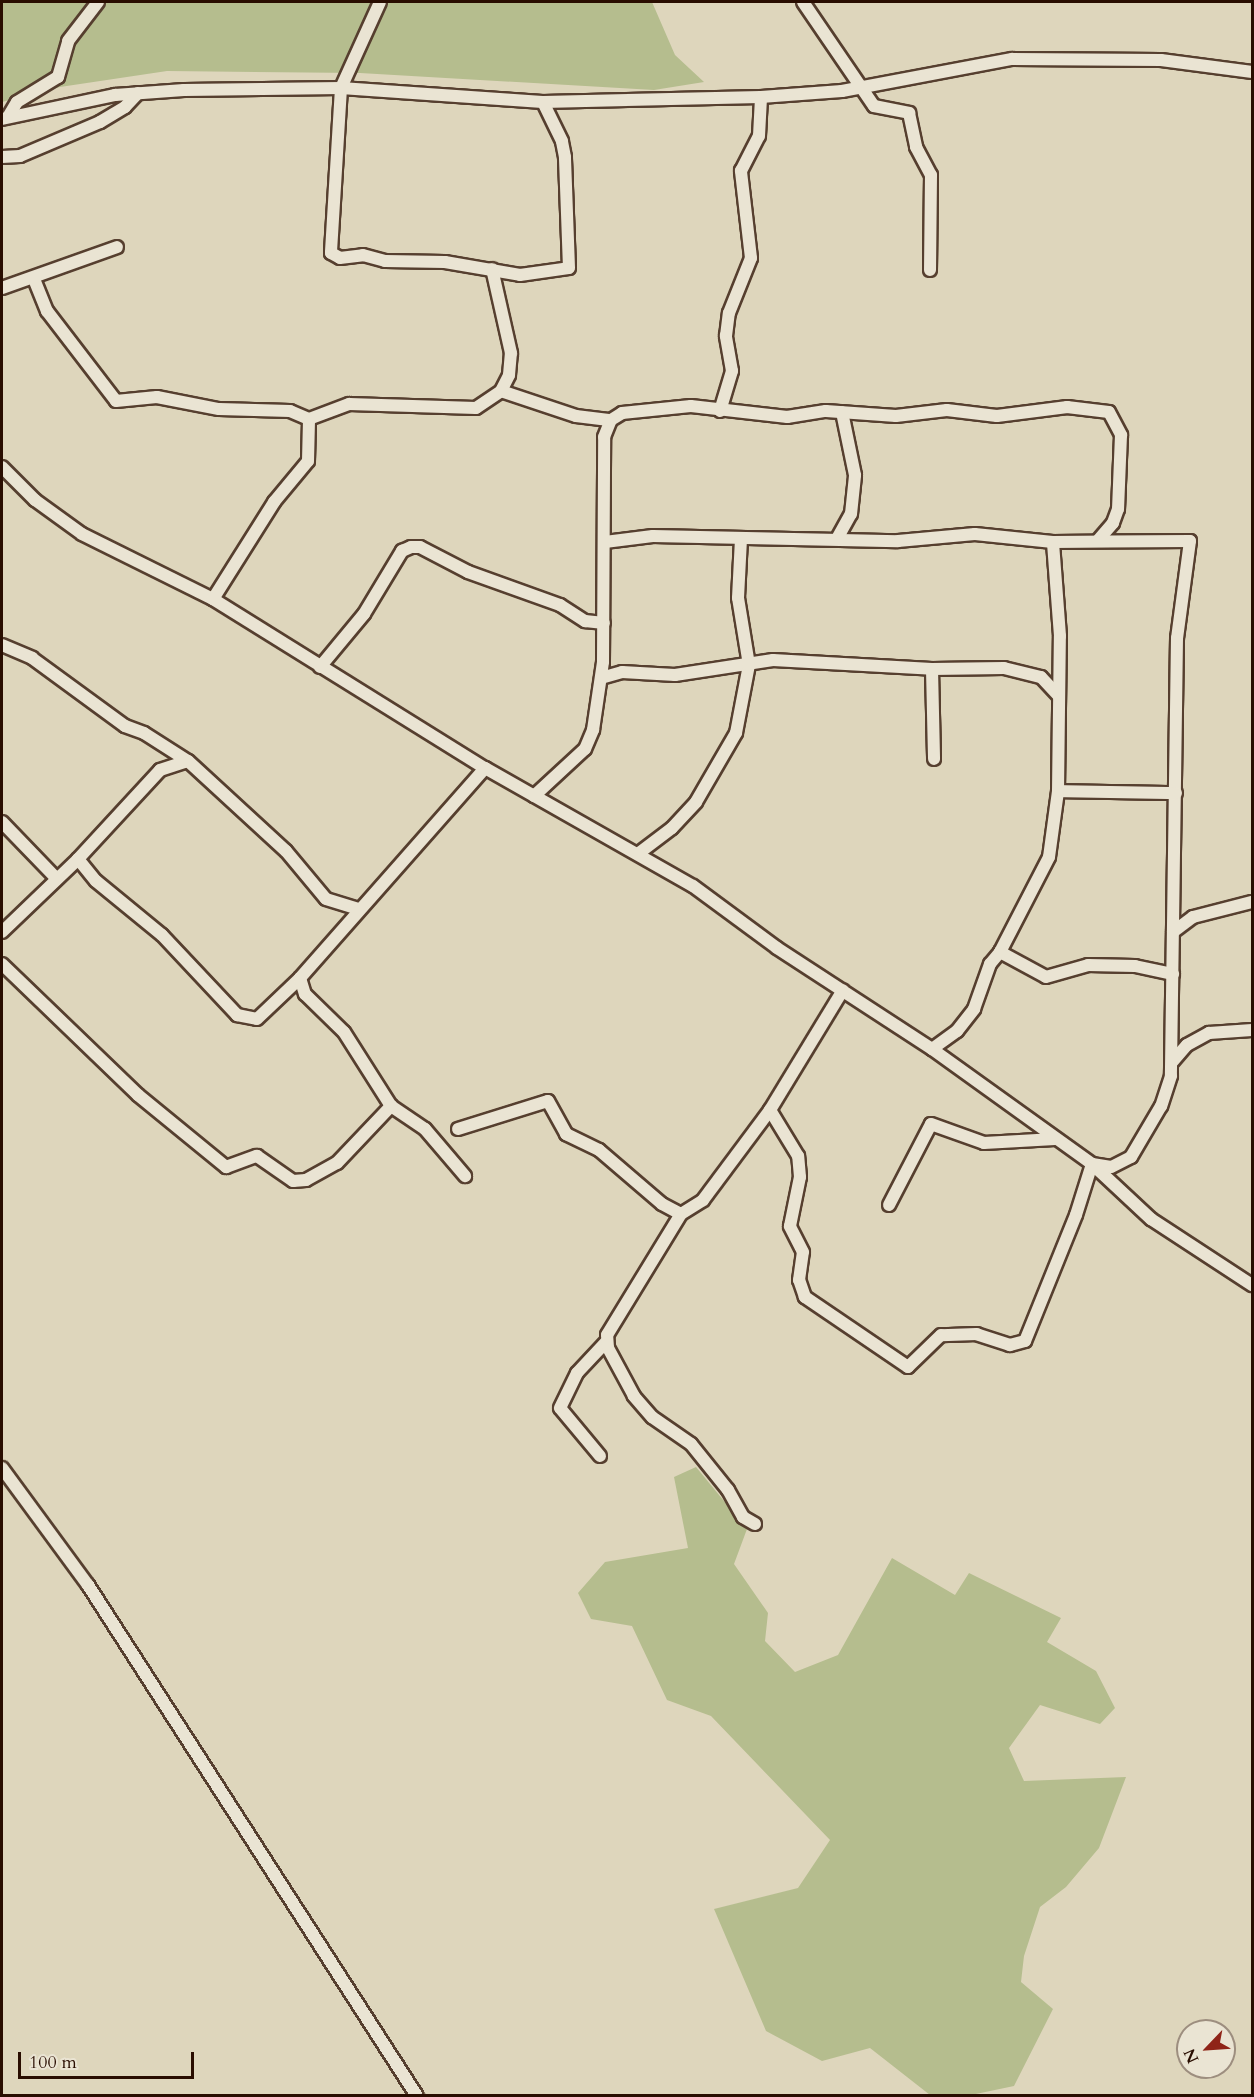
<!DOCTYPE html>
<style>
body{margin:0}
#map{position:relative;width:1254px;height:2097px;overflow:hidden;background:#ded6bc;font-family:Cardo,serif}
div>[style]{position:absolute}
.green>*{inset:0;background:#b5bd8e}
.roads{filter:drop-shadow(2px 0 #563f2f) drop-shadow(-2px 0 #563f2f) drop-shadow(0 2px #563f2f) drop-shadow(0 -2px #563f2f)}
.minor>*{height:12px;margin:-6px;padding:0 6px;transform-origin:6px;border-radius:6px;background:#eae4d3}
span{translate:-50% -50%;white-space:nowrap;text-align:center;line-height:1.15;-webkit-text-stroke:5px #eae4d3;paint-order:stroke}
.frame{position:absolute;inset:0;border:3px solid #290d00;pointer-events:none}
.north{position:absolute;left:1176px;top:2019px;width:60px;height:60px;box-sizing:border-box;background:#eae4d3;border:2px solid #9d8e7f;border-radius:50%;rotate:245deg;font-size:16px;font-weight:700;line-height:24px;text-align:center;color:#290d00}
.north::after{content:'';display:block;margin:auto;width:21px;height:27px;background:#8f2418;clip-path:polygon(50% 0,100% 100%,50% 72%,0 100%)}
.scale{position:absolute;left:18px;top:2052px;width:176px;height:27px;box-sizing:border-box;border:3px solid #290d00;border-top:0;padding-left:8px;font-size:18px;line-height:21px;white-space:nowrap;color:#290d00;-webkit-text-stroke:4px #eae4d3;paint-order:stroke}
</style>
<div id="map">
<div class="green">
<div style="clip-path:polygon(2px 2px,652px 2px,675px 55px,704px 82px,654px 90px,360px 73px,167px 71px,60px 87px,2px 102px)"></div>
<div style="clip-path:polygon(696px 1467px,747px 1529px,734px 1564px,768px 1613px,765px 1641px,795px 1672px,838px 1655px,892px 1558px,955px 1595px,969px 1573px,1061px 1618px,1047px 1642px,1096px 1671px,1115px 1708px,1100px 1724px,1040px 1705px,1009px 1748px,1024px 1781px,1126px 1777px,1099px 1848px,1066px 1887px,1040px 1907px,1024px 1956px,1021px 1982px,1053px 2009px,1014px 2086px,971px 2095px,930px 2095px,870px 2048px,822px 2061px,766px 2031px,714px 1909px,798px 1888px,830px 1840px,711px 1716px,667px 1700px,632px 1626px,591px 1619px,578px 1593px,605px 1562px,688px 1548px,674px 1477px)"></div>
</div>
<div class="roads">
<div class="minor">
<div style="left:380px;top:2px;width:94px;rotate:114.4deg"></div>
<div style="left:341px;top:88px;width:165px;rotate:93.5deg"></div>
<div style="left:331px;top:253px;width:10px;rotate:29deg"></div>
<div style="left:340px;top:258px;width:23px;rotate:-7deg"></div>
<div style="left:363px;top:255px;width:23px;rotate:15deg"></div>
<div style="left:385px;top:261px;width:60px;rotate:1deg"></div>
<div style="left:445px;top:262px;width:76px;rotate:9.8deg"></div>
<div style="left:520px;top:275px;width:49px;rotate:-8.1deg"></div>
<div style="left:569px;top:268px;width:111px;rotate:-92.1deg"></div>
<div style="left:565px;top:157px;width:16px;rotate:-101deg"></div>
<div style="left:562px;top:141px;width:43px;rotate:-116deg"></div>
<div style="left:803px;top:2px;width:126px;rotate:55.7deg"></div>
<div style="left:874px;top:106px;width:36px;rotate:11deg"></div>
<div style="left:909px;top:113px;width:35px;rotate:78deg"></div>
<div style="left:916px;top:147px;width:32px;rotate:62deg"></div>
<div style="left:931px;top:175px;width:95px;rotate:90.6deg"></div>
<div style="left:8px;top:117px;width:17px;rotate:-59deg"></div>
<div style="left:17px;top:102px;width:48px;rotate:-31.4deg"></div>
<div style="left:58px;top:77px;width:37px;rotate:-74deg"></div>
<div style="left:68px;top:41px;width:49px;rotate:-52.4deg"></div>
<div style="left:2px;top:119px;width:116px;rotate:-12deg"></div>
<div style="left:115px;top:95px;width:69px;rotate:-4.1deg"></div>
<div style="left:184px;top:90px;width:157px;rotate:-0.7deg"></div>
<div style="left:341px;top:88px;width:202px;rotate:4deg"></div>
<div style="left:543px;top:102px;width:218px;rotate:-1.3deg"></div>
<div style="left:761px;top:97px;width:81px;rotate:-4.2deg"></div>
<div style="left:842px;top:91px;width:173px;rotate:-10.7deg"></div>
<div style="left:1012px;top:59px;width:149px;rotate:0.4deg"></div>
<div style="left:1161px;top:60px;width:92px;rotate:7.5deg"></div>
<div style="left:2px;top:157px;width:18px;rotate:-3deg"></div>
<div style="left:20px;top:156px;width:87px;rotate:-23deg"></div>
<div style="left:100px;top:122px;width:29px;rotate:-31deg"></div>
<div style="left:125px;top:107px;width:19px;rotate:-47deg"></div>
<div style="left:34px;top:279px;width:35px;rotate:68deg"></div>
<div style="left:47px;top:311px;width:113px;rotate:52.5deg"></div>
<div style="left:116px;top:401px;width:41px;rotate:-5.6deg"></div>
<div style="left:157px;top:397px;width:63px;rotate:11deg"></div>
<div style="left:219px;top:409px;width:71px;rotate:1.6deg"></div>
<div style="left:290px;top:411px;width:21px;rotate:23deg"></div>
<div style="left:2px;top:288px;width:122px;rotate:-19.6deg"></div>
<div style="left:501px;top:391px;width:79px;rotate:18.4deg"></div>
<div style="left:576px;top:416px;width:35px;rotate:7deg"></div>
<div style="left:720px;top:411px;width:42px;rotate:-73.3deg"></div>
<div style="left:732px;top:371px;width:36px;rotate:-100deg"></div>
<div style="left:726px;top:336px;width:23px;rotate:-83deg"></div>
<div style="left:729px;top:313px;width:59px;rotate:-68.2deg"></div>
<div style="left:751px;top:258px;width:88px;rotate:-96.6deg"></div>
<div style="left:741px;top:171px;width:39px;rotate:-63deg"></div>
<div style="left:759px;top:136px;width:39px;rotate:-87deg"></div>
<div style="left:2px;top:467px;width:47px;rotate:45deg"></div>
<div style="left:35px;top:500px;width:58px;rotate:35.9deg"></div>
<div style="left:82px;top:534px;width:146px;rotate:26.4deg"></div>
<div style="left:213px;top:599px;width:320px;rotate:31.9deg"></div>
<div style="left:485px;top:768px;width:239px;rotate:29.6deg"></div>
<div style="left:693px;top:886px;width:104px;rotate:36.4deg"></div>
<div style="left:777px;top:948px;width:185px;rotate:33.1deg"></div>
<div style="left:932px;top:1049px;width:197px;rotate:35.7deg"></div>
<div style="left:1092px;top:1164px;width:81px;rotate:43deg"></div>
<div style="left:1151px;top:1219px;width:121px;rotate:33.2deg"></div>
<div style="left:838px;top:537px;width:26px;rotate:-61deg"></div>
<div style="left:851px;top:514px;width:39px;rotate:-84deg"></div>
<div style="left:855px;top:475px;width:64px;rotate:-101.7deg"></div>
<div style="left:605px;top:542px;width:48px;rotate:-7.1deg"></div>
<div style="left:653px;top:536px;width:245px;rotate:1.2deg"></div>
<div style="left:898px;top:541px;width:77px;rotate:-5.2deg"></div>
<div style="left:975px;top:534px;width:78px;rotate:5.9deg"></div>
<div style="left:1053px;top:542px;width:137px;rotate:-0.4deg"></div>
<div style="left:1190px;top:541px;width:98px;rotate:97.6deg"></div>
<div style="left:1177px;top:638px;width:438px;rotate:90.8deg"></div>
<div style="left:1171px;top:1076px;width:32px;rotate:108deg"></div>
<div style="left:1161px;top:1106px;width:59px;rotate:120.5deg"></div>
<div style="left:1131px;top:1157px;width:22px;rotate:153deg"></div>
<div style="left:1111px;top:1167px;width:19px;rotate:-171deg"></div>
<div style="left:1092px;top:1164px;width:53px;rotate:107.4deg"></div>
<div style="left:1076px;top:1215px;width:136px;rotate:112deg"></div>
<div style="left:1025px;top:1341px;width:16px;rotate:165deg"></div>
<div style="left:1010px;top:1345px;width:35px;rotate:-162deg"></div>
<div style="left:977px;top:1334px;width:36px;rotate:178deg"></div>
<div style="left:941px;top:1335px;width:46px;rotate:135.9deg"></div>
<div style="left:908px;top:1367px;width:125px;rotate:-145.8deg"></div>
<div style="left:805px;top:1297px;width:18px;rotate:-109deg"></div>
<div style="left:799px;top:1280px;width:28px;rotate:-82deg"></div>
<div style="left:803px;top:1252px;width:29px;rotate:-117deg"></div>
<div style="left:790px;top:1226px;width:50px;rotate:-78.5deg"></div>
<div style="left:800px;top:1177px;width:21px;rotate:-95deg"></div>
<div style="left:798px;top:1156px;width:54px;rotate:-121.3deg"></div>
<div style="left:213px;top:599px;width:115px;rotate:-57.8deg"></div>
<div style="left:274px;top:502px;width:53px;rotate:-50.3deg"></div>
<div style="left:308px;top:461px;width:42px;rotate:-88.6deg"></div>
<div style="left:309px;top:419px;width:43px;rotate:-20.6deg"></div>
<div style="left:349px;top:404px;width:127px;rotate:1.8deg"></div>
<div style="left:476px;top:408px;width:30px;rotate:-34deg"></div>
<div style="left:501px;top:391px;width:18px;rotate:-63deg"></div>
<div style="left:509px;top:375px;width:22px;rotate:-85deg"></div>
<div style="left:511px;top:353px;width:86px;rotate:-102.7deg"></div>
<div style="left:2px;top:645px;width:33px;rotate:23deg"></div>
<div style="left:32px;top:658px;width:115px;rotate:36.2deg"></div>
<div style="left:125px;top:726px;width:20px;rotate:20deg"></div>
<div style="left:144px;top:733px;width:52px;rotate:32.5deg"></div>
<div style="left:188px;top:761px;width:133px;rotate:42.6deg"></div>
<div style="left:286px;top:851px;width:62px;rotate:50.2deg"></div>
<div style="left:326px;top:899px;width:34px;rotate:17deg"></div>
<div style="left:320px;top:667px;width:69px;rotate:-50.3deg"></div>
<div style="left:364px;top:614px;width:74px;rotate:-58.9deg"></div>
<div style="left:402px;top:551px;width:10px;rotate:-24deg"></div>
<div style="left:411px;top:547px;width:9px"></div>
<div style="left:420px;top:547px;width:54px;rotate:27.5deg"></div>
<div style="left:468px;top:572px;width:98px;rotate:19.7deg"></div>
<div style="left:560px;top:605px;width:30px;rotate:33deg"></div>
<div style="left:585px;top:621px;width:19px;rotate:6deg"></div>
<div style="left:932px;top:669px;width:90px;rotate:88.7deg"></div>
<div style="left:601px;top:678px;width:22px;rotate:-16deg"></div>
<div style="left:622px;top:672px;width:53px;rotate:3.2deg"></div>
<div style="left:675px;top:675px;width:99px;rotate:-8.7deg"></div>
<div style="left:773px;top:660px;width:159px;rotate:3.2deg"></div>
<div style="left:932px;top:669px;width:72px;rotate:-0.8deg"></div>
<div style="left:1004px;top:668px;width:38px;rotate:14deg"></div>
<div style="left:1041px;top:677px;width:26px;rotate:47deg"></div>
<div style="left:1058px;top:791px;width:118px;rotate:1deg"></div>
<div style="left:534px;top:796px;width:69px;rotate:-42.7deg"></div>
<div style="left:585px;top:749px;width:21px;rotate:-67deg"></div>
<div style="left:593px;top:730px;width:69px;rotate:-81.6deg"></div>
<div style="left:603px;top:662px;width:225px;rotate:-89.7deg"></div>
<div style="left:604px;top:437px;width:18px;rotate:-68deg"></div>
<div style="left:611px;top:420px;width:13px;rotate:-32deg"></div>
<div style="left:622px;top:413px;width:69px;rotate:-5.8deg"></div>
<div style="left:691px;top:406px;width:97px;rotate:6.5deg"></div>
<div style="left:787px;top:417px;width:39px;rotate:-9deg"></div>
<div style="left:826px;top:411px;width:70px;rotate:4.1deg"></div>
<div style="left:896px;top:416px;width:51px;rotate:-6.7deg"></div>
<div style="left:947px;top:410px;width:50px;rotate:6.8deg"></div>
<div style="left:997px;top:416px;width:71px;rotate:-7.3deg"></div>
<div style="left:1067px;top:407px;width:42px;rotate:6.8deg"></div>
<div style="left:1109px;top:412px;width:26px;rotate:62deg"></div>
<div style="left:1121px;top:435px;width:74px;rotate:92.3deg"></div>
<div style="left:1118px;top:509px;width:15px;rotate:110deg"></div>
<div style="left:1113px;top:523px;width:23px;rotate:131deg"></div>
<div style="left:2px;top:822px;width:79px;rotate:46deg"></div>
<div style="left:639px;top:853px;width:41px;rotate:-37.1deg"></div>
<div style="left:672px;top:828px;width:35px;rotate:-47deg"></div>
<div style="left:696px;top:802px;width:80px;rotate:-59.9deg"></div>
<div style="left:736px;top:733px;width:69px;rotate:-79.2deg"></div>
<div style="left:749px;top:665px;width:68px;rotate:-99.3deg"></div>
<div style="left:738px;top:598px;width:60px;rotate:-87.1deg"></div>
<div style="left:78px;top:859px;width:28px;rotate:51deg"></div>
<div style="left:96px;top:881px;width:85px;rotate:39.3deg"></div>
<div style="left:162px;top:935px;width:110px;rotate:46.8deg"></div>
<div style="left:237px;top:1015px;width:20px;rotate:11deg"></div>
<div style="left:257px;top:1019px;width:59px;rotate:-43.6deg"></div>
<div style="left:300px;top:978px;width:280px;rotate:-48.6deg"></div>
<div style="left:2px;top:932px;width:105px;rotate:-43.8deg"></div>
<div style="left:78px;top:859px;width:121px;rotate:-47.3deg"></div>
<div style="left:160px;top:770px;width:29px;rotate:-18deg"></div>
<div style="left:1173px;top:932px;width:25px;rotate:-37deg"></div>
<div style="left:1193px;top:917px;width:61px;rotate:-14.3deg"></div>
<div style="left:1000px;top:952px;width:52px;rotate:28.5deg"></div>
<div style="left:1046px;top:977px;width:44px;rotate:-15.9deg"></div>
<div style="left:1088px;top:965px;width:47px;rotate:1.2deg"></div>
<div style="left:1135px;top:966px;width:39px;rotate:12deg"></div>
<div style="left:2px;top:964px;width:189px;rotate:43.9deg"></div>
<div style="left:138px;top:1095px;width:114px;rotate:39.3deg"></div>
<div style="left:226px;top:1167px;width:33px;rotate:-20deg"></div>
<div style="left:257px;top:1156px;width:44px;rotate:34.8deg"></div>
<div style="left:293px;top:1181px;width:13px;rotate:-4deg"></div>
<div style="left:306px;top:1180px;width:35px;rotate:-29deg"></div>
<div style="left:337px;top:1163px;width:79px;rotate:-46.5deg"></div>
<div style="left:300px;top:978px;width:17px;rotate:73deg"></div>
<div style="left:305px;top:994px;width:54px;rotate:44.3deg"></div>
<div style="left:344px;top:1032px;width:88px;rotate:57.6deg"></div>
<div style="left:391px;top:1106px;width:41px;rotate:34.1deg"></div>
<div style="left:425px;top:1129px;width:62px;rotate:49.6deg"></div>
<div style="left:932px;top:1049px;width:31px;rotate:-36deg"></div>
<div style="left:957px;top:1031px;width:28px;rotate:-52deg"></div>
<div style="left:974px;top:1009px;width:48px;rotate:-70.4deg"></div>
<div style="left:990px;top:964px;width:16px;rotate:-50deg"></div>
<div style="left:1000px;top:952px;width:107px;rotate:-62.7deg"></div>
<div style="left:1049px;top:857px;width:67px;rotate:-82.2deg"></div>
<div style="left:1058px;top:791px;width:155px;rotate:-89.3deg"></div>
<div style="left:1060px;top:636px;width:94px;rotate:-94.3deg"></div>
<div style="left:1173px;top:1061px;width:21px;rotate:-49deg"></div>
<div style="left:1187px;top:1045px;width:25px;rotate:-29deg"></div>
<div style="left:1209px;top:1033px;width:43px;rotate:-4deg"></div>
<div style="left:458px;top:1129px;width:94px;rotate:-17.3deg"></div>
<div style="left:548px;top:1101px;width:38px;rotate:61deg"></div>
<div style="left:566px;top:1134px;width:37px;rotate:26deg"></div>
<div style="left:599px;top:1150px;width:83px;rotate:40.6deg"></div>
<div style="left:662px;top:1204px;width:21px;rotate:28deg"></div>
<div style="left:889px;top:1205px;width:91px;rotate:-62.6deg"></div>
<div style="left:931px;top:1124px;width:56px;rotate:19.7deg"></div>
<div style="left:984px;top:1143px;width:71px;rotate:-3.2deg"></div>
<div style="left:600px;top:1456px;width:62px;rotate:-129.8deg"></div>
<div style="left:560px;top:1408px;width:39px;rotate:-64deg"></div>
<div style="left:577px;top:1373px;width:42px;rotate:-46.9deg"></div>
<div style="left:2px;top:1468px;width:145px;rotate:53.7deg"></div>
<div style="left:88px;top:1585px;width:608px;rotate:57.23deg"></div>
<div style="left:755px;top:1524px;width:14px;rotate:-150deg"></div>
<div style="left:743px;top:1517px;width:31px;rotate:-119deg"></div>
<div style="left:728px;top:1490px;width:59px;rotate:-128.8deg"></div>
<div style="left:691px;top:1444px;width:47px;rotate:-145.3deg"></div>
<div style="left:652px;top:1417px;width:28px;rotate:-131deg"></div>
<div style="left:634px;top:1396px;width:55px;rotate:-118.4deg"></div>
<div style="left:608px;top:1348px;width:13px;rotate:-94deg"></div>
<div style="left:607px;top:1335px;width:142px;rotate:-58.6deg"></div>
<div style="left:681px;top:1214px;width:26px;rotate:-32deg"></div>
<div style="left:703px;top:1200px;width:112px;rotate:-53.3deg"></div>
<div style="left:770px;top:1110px;width:140px;rotate:-58.7deg"></div>
</div>
</div>
<div class="frame"></div>
<div class="north">N</div>
<div class="scale">100 m</div>
</div>
